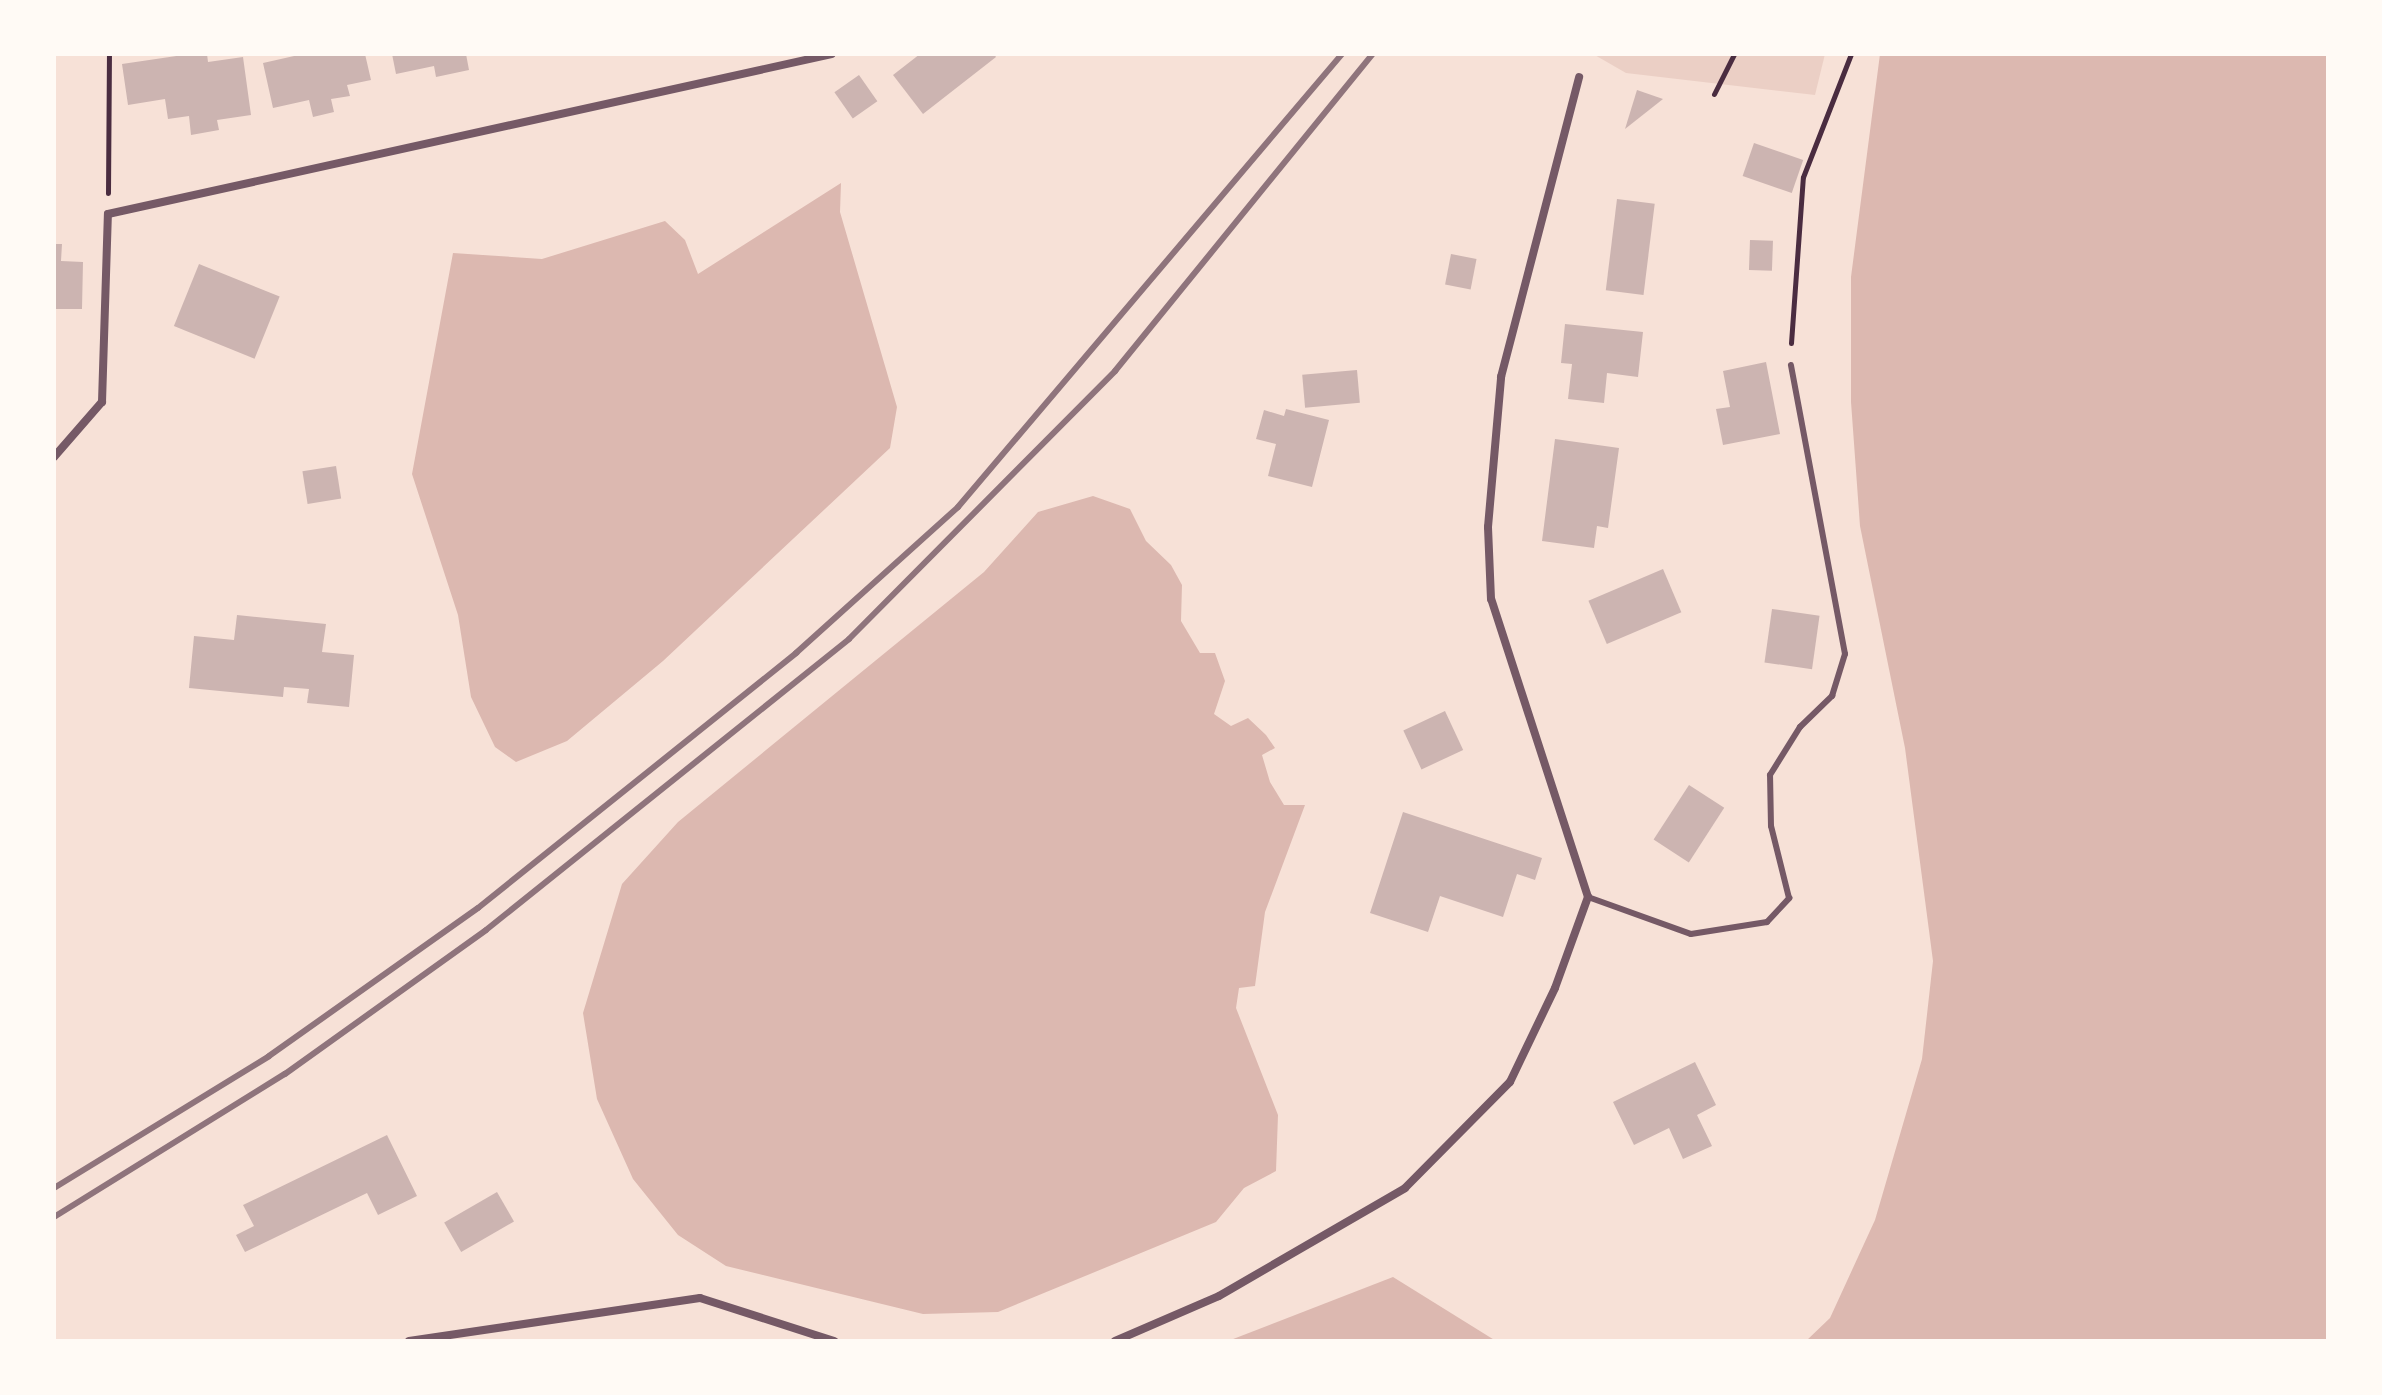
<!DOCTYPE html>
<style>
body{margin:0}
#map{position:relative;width:2382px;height:1395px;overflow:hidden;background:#f7e1d7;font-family:"Libre Baskerville",serif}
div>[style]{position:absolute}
.green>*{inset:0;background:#ebcfc5}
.water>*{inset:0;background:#dcb8b0}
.building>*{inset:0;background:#ccb4b1;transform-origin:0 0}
.path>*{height:5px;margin:-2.5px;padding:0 2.5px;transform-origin:2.5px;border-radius:2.5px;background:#4a2c40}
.service>*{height:6px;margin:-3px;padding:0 3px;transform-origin:3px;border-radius:3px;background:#755966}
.minor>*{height:8px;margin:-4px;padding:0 4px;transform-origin:4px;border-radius:4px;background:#755966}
.rail>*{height:6px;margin:-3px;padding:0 3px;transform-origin:3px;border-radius:3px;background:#8f747c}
span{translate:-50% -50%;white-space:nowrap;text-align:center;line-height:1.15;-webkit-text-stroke:8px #fffaf5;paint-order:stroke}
.frame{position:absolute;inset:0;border:56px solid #fffaf5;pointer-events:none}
</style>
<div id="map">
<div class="green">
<div style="clip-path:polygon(1593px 54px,1825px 54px,1815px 95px,1626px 73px)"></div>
</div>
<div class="water">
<div style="clip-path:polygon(1880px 54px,2328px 54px,2328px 1341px,1806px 1341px,1830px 1318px,1875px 1220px,1922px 1059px,1933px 961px,1905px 748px,1860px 526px,1851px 402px,1851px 277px)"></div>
<div style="clip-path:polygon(841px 183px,840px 212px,897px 407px,890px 448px,663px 661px,567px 741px,516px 762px,495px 747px,471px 697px,458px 615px,412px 474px,453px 253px,542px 259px,665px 221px,685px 240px,698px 274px)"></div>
<div style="clip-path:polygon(1093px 496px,1130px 509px,1146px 541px,1171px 565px,1182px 585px,1181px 621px,1200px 653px,1215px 653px,1225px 681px,1214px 714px,1231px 726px,1248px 718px,1266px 735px,1275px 748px,1262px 755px,1270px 782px,1284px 805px,1305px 805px,1265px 912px,1255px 986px,1239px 988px,1236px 1008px,1278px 1115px,1276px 1171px,1244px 1188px,1216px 1222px,998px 1312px,923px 1314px,726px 1266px,678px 1235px,633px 1179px,597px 1099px,583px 1013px,622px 884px,678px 822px,984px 572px,1038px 512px)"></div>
<div style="clip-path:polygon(1393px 1277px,1496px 1341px,1228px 1341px)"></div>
</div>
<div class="building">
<div style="clip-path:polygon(190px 54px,207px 54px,208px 62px,243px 57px,251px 115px,217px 120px,219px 130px,191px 135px,189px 116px,168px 119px,165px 99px,128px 105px,122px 64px)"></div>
<div style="clip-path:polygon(303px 54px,365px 54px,371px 80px,347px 85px,350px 96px,331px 99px,334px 112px,313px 117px,309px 100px,273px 108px,263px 63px)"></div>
<div style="clip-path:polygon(392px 54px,466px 54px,469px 70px,436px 77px,434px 66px,396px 74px)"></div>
<div style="clip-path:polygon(920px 54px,994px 54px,996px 57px,923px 114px,893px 75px)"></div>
<div style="left:859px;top:75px;width:32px;height:30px;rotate:55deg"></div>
<div style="clip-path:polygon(1637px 90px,1663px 99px,1625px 129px)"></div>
<div style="left:1754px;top:143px;width:52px;height:35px;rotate:19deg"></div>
<div style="left:1617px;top:199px;width:38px;height:92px;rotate:7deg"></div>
<div style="left:1750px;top:240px;width:23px;height:30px;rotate:2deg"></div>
<div style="clip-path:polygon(54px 244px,62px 244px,61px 261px,83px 262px,82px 309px,54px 309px)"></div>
<div style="left:1451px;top:254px;width:26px;height:31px;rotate:11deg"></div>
<div style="left:199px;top:264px;width:87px;height:67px;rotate:22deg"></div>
<div style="clip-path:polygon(1565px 324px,1643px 332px,1638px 377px,1607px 373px,1604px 403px,1568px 399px,1572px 364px,1561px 363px)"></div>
<div style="clip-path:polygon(1766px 362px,1780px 434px,1723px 445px,1716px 409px,1730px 407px,1723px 371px)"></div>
<div style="left:1357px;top:370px;width:33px;height:55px;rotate:85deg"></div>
<div style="clip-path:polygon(1286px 409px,1329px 420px,1312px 487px,1268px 476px,1276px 444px,1256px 439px,1264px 410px,1284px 416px)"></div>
<div style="clip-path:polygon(1555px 439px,1619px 448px,1608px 528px,1597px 526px,1594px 548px,1542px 541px)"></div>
<div style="left:336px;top:466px;width:33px;height:34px;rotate:81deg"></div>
<div style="left:1663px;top:569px;width:47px;height:81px;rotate:67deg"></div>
<div style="left:1772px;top:609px;width:48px;height:54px;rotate:8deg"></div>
<div style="clip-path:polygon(237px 615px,326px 624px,322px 652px,354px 655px,349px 707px,307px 703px,309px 689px,284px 687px,283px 697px,189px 688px,194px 636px,234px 640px)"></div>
<div style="left:1445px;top:711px;width:43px;height:46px;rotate:65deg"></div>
<div style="left:1689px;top:785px;width:42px;height:65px;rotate:33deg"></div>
<div style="clip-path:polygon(1403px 812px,1542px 858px,1535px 880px,1517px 874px,1503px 917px,1440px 896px,1428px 932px,1370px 913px)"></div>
<div style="clip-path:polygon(1695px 1062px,1716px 1105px,1697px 1115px,1712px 1146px,1683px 1159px,1669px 1128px,1634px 1145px,1613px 1102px)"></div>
<div style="clip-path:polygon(387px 1135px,417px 1196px,378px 1215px,367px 1193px,245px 1252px,236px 1235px,254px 1226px,243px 1205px)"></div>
<div style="left:497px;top:1192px;width:34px;height:61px;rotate:60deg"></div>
</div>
<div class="path">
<div style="left:1714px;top:94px;width:45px;rotate:-63.4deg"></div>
<div style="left:108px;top:193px;width:139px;rotate:-89.6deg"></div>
<div style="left:1791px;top:343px;width:166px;rotate:-85.9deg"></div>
<div style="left:1803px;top:177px;width:132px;rotate:-68.7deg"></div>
</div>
<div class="service">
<div style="left:1588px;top:897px;width:109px;rotate:19.8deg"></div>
<div style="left:1691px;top:934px;width:77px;rotate:-9deg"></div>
<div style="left:1767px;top:922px;width:33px;rotate:-47deg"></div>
<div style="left:1789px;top:898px;width:74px;rotate:-104deg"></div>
<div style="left:1771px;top:826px;width:51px;rotate:-91.1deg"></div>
<div style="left:1770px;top:775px;width:57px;rotate:-58deg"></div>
<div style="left:1800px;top:727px;width:45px;rotate:-44.1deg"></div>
<div style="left:1832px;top:696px;width:44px;rotate:-72.8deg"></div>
<div style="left:1845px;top:654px;width:294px;rotate:-100.6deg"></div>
</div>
<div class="minor">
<div style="left:54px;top:457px;width:73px;rotate:-48.9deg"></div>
<div style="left:102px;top:402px;width:188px;rotate:-88.2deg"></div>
<div style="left:108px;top:214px;width:741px;rotate:-12.46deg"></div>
<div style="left:409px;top:1341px;width:294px;rotate:-8.4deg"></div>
<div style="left:700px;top:1298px;width:141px;rotate:17.8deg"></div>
<div style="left:1115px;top:1341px;width:113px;rotate:-23.4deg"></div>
<div style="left:1219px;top:1296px;width:215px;rotate:-30.1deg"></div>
<div style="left:1405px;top:1188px;width:149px;rotate:-45.3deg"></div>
<div style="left:1510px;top:1082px;width:104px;rotate:-64.4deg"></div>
<div style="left:1555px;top:988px;width:97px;rotate:-70.1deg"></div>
<div style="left:1588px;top:897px;width:313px;rotate:-108deg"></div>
<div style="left:1491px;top:599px;width:72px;rotate:-92.4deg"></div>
<div style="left:1488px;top:527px;width:151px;rotate:-85deg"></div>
<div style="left:1501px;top:377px;width:310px;rotate:-75.4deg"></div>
</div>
<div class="rail">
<div style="left:54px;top:1188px;width:252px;rotate:-31.5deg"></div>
<div style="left:269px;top:1056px;width:256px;rotate:-35.3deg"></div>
<div style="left:478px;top:908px;width:408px;rotate:-38.7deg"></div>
<div style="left:796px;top:653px;width:218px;rotate:-42deg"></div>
<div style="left:958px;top:507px;width:594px;rotate:-49.71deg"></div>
<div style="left:54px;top:1217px;width:272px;rotate:-31.8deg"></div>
<div style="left:285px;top:1074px;width:247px;rotate:-35.6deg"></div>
<div style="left:486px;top:930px;width:465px;rotate:-38.7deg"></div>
<div style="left:849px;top:639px;width:378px;rotate:-45.2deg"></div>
<div style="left:1115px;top:371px;width:409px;rotate:-50.9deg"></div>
</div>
<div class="frame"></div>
</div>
